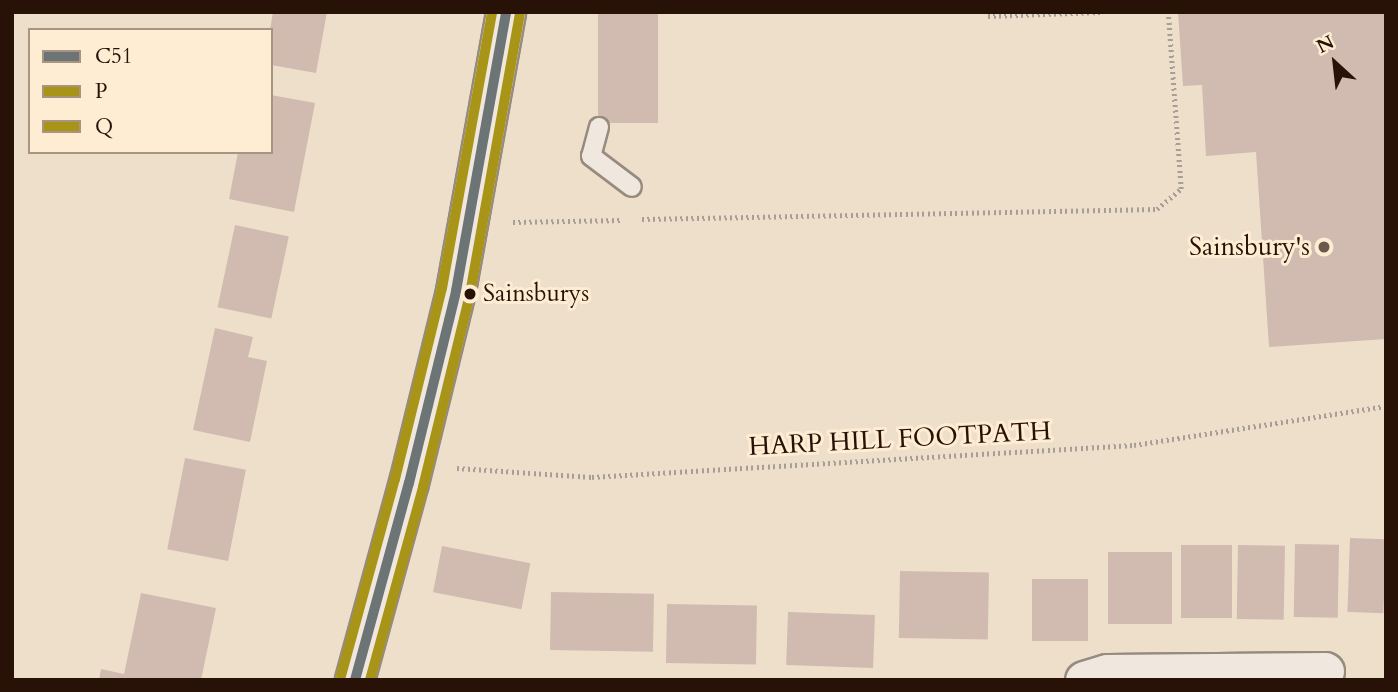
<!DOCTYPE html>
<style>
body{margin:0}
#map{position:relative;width:1398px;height:692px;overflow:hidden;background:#eedfcb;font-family:Cardo,serif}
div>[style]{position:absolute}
.building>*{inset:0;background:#d1bbb0;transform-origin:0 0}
.path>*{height:4.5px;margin-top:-2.25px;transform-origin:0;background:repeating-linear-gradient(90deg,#a79f97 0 2px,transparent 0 5.5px)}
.roads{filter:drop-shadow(2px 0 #978b7f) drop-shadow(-2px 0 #978b7f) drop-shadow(0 2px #978b7f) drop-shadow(0 -2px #978b7f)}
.lane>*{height:18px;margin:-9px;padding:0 9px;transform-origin:9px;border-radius:9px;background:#f0e8de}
.street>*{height:37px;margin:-18.5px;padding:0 18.5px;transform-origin:18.5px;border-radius:18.5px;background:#f0e8de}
.secondary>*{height:38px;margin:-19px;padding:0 19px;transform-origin:19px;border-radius:19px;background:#f0e8de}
.bus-1>*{height:10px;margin:-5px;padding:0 5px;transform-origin:5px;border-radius:5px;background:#6c7476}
.bus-2>*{height:10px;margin:-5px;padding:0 5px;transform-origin:5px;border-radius:5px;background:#a89417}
.bus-3>*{height:10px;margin:-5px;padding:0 5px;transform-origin:5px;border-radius:5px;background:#a89417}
.dots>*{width:19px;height:19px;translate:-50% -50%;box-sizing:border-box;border:4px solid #feecd3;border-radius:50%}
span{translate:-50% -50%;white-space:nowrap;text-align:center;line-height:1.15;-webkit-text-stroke:6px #feecd3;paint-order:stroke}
.bus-label{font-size:24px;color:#281107}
.left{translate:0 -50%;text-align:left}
.poi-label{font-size:26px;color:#281107}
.right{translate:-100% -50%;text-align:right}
.street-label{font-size:26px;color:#281107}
.frame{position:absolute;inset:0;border:14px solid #281107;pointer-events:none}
.legend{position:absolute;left:28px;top:28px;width:245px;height:126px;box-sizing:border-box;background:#feecd3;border:2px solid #a89481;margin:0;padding:9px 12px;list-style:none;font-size:21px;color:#281107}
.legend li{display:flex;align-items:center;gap:14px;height:35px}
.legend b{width:35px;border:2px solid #a89481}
.north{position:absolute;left:1300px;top:28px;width:70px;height:70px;-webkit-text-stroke:5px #feecd3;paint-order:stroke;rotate:333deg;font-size:19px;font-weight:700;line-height:28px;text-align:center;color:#281107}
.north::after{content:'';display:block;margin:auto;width:24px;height:32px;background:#281107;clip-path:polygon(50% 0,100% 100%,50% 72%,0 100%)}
</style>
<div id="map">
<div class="building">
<div style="clip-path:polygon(273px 12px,327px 12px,316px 73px,271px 65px,270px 30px)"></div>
<div style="left:598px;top:12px;width:60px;height:111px"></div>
<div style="clip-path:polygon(1178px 12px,1386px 12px,1386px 339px,1269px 347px,1256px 152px,1206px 156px,1202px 85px,1183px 86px)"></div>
<div style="clip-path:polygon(271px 95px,315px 103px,294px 212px,229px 199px,238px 152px,271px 152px)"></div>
<div style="left:235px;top:225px;width:55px;height:84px;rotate:12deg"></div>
<div style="clip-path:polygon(215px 328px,253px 337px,248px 357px,267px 361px,250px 442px,193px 430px)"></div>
<div style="left:185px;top:458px;width:62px;height:93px;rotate:11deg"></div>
<div style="left:1350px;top:538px;width:36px;height:74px;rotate:2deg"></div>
<div style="left:1295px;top:544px;width:44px;height:73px;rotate:1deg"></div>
<div style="left:1181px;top:545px;width:51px;height:73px"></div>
<div style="left:1238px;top:545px;width:47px;height:74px;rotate:1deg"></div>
<div style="left:442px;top:546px;width:90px;height:47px;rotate:11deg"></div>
<div style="left:1108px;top:552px;width:64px;height:72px"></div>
<div style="left:900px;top:571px;width:89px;height:67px;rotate:1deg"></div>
<div style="left:1032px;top:579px;width:56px;height:62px"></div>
<div style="left:551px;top:592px;width:103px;height:58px;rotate:1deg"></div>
<div style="clip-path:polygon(141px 593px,216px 608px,201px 680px,99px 680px,101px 669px,124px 674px)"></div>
<div style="left:667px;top:604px;width:90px;height:59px;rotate:1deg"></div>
<div style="left:788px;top:612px;width:87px;height:53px;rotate:2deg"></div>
</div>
<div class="path">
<div style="left:988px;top:12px;width:4px;rotate:90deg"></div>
<div style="left:988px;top:16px;width:113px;rotate:-2deg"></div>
<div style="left:642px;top:219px;width:515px;rotate:-1.11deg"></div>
<div style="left:1157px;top:209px;width:31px;rotate:-40deg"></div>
<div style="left:1181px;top:189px;width:177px;rotate:-94.2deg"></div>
<div style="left:513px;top:222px;width:110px;rotate:-1deg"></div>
<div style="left:457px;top:468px;width:135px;rotate:3.8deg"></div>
<div style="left:592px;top:477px;width:543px;rotate:-3.38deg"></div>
<div style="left:1134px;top:445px;width:255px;rotate:-8.8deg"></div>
</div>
<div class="roads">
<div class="lane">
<div style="left:599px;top:127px;width:30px;rotate:105deg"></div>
<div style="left:591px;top:156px;width:51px;rotate:37.1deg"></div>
</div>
<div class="street">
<div style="left:1084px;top:680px;width:24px;rotate:-17deg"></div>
<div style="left:1107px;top:673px;width:218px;rotate:-0.5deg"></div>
</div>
<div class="secondary">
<div style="left:355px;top:680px;width:204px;rotate:-74.7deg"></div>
<div style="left:409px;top:483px;width:198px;rotate:-76.2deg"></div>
<div style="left:456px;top:291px;width:283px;rotate:-79.8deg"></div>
</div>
</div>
<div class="bus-1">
<div style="left:355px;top:680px;width:204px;rotate:-74.7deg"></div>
<div style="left:409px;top:483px;width:198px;rotate:-76.2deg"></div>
<div style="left:456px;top:291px;width:283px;rotate:-79.8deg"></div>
</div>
<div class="bus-2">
<div style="left:370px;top:680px;width:200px;rotate:-74.6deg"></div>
<div style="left:423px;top:487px;width:199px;rotate:-76.3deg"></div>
<div style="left:470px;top:294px;width:284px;rotate:-79.9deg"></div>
</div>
<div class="bus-3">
<div style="left:341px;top:676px;width:204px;rotate:-74.7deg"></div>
<div style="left:395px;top:479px;width:197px;rotate:-76.2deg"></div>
<div style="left:442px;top:288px;width:280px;rotate:-79.7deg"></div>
</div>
<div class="dots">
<div style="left:1324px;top:247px;background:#6d594c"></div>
<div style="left:470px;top:294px;background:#281107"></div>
</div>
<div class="bus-label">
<span class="left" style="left:483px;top:294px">Sainsburys</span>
</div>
<div class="poi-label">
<span class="right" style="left:1310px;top:247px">Sainsbury's</span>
</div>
<div class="street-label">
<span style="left:900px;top:439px;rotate:-3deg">HARP HILL FOOTPATH</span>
</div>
<div class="frame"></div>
<ul class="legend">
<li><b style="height:9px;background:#6c7476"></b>C51</li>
<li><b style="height:9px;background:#a89417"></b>P</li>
<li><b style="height:9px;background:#a89417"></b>Q</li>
</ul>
<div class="north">N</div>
</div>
